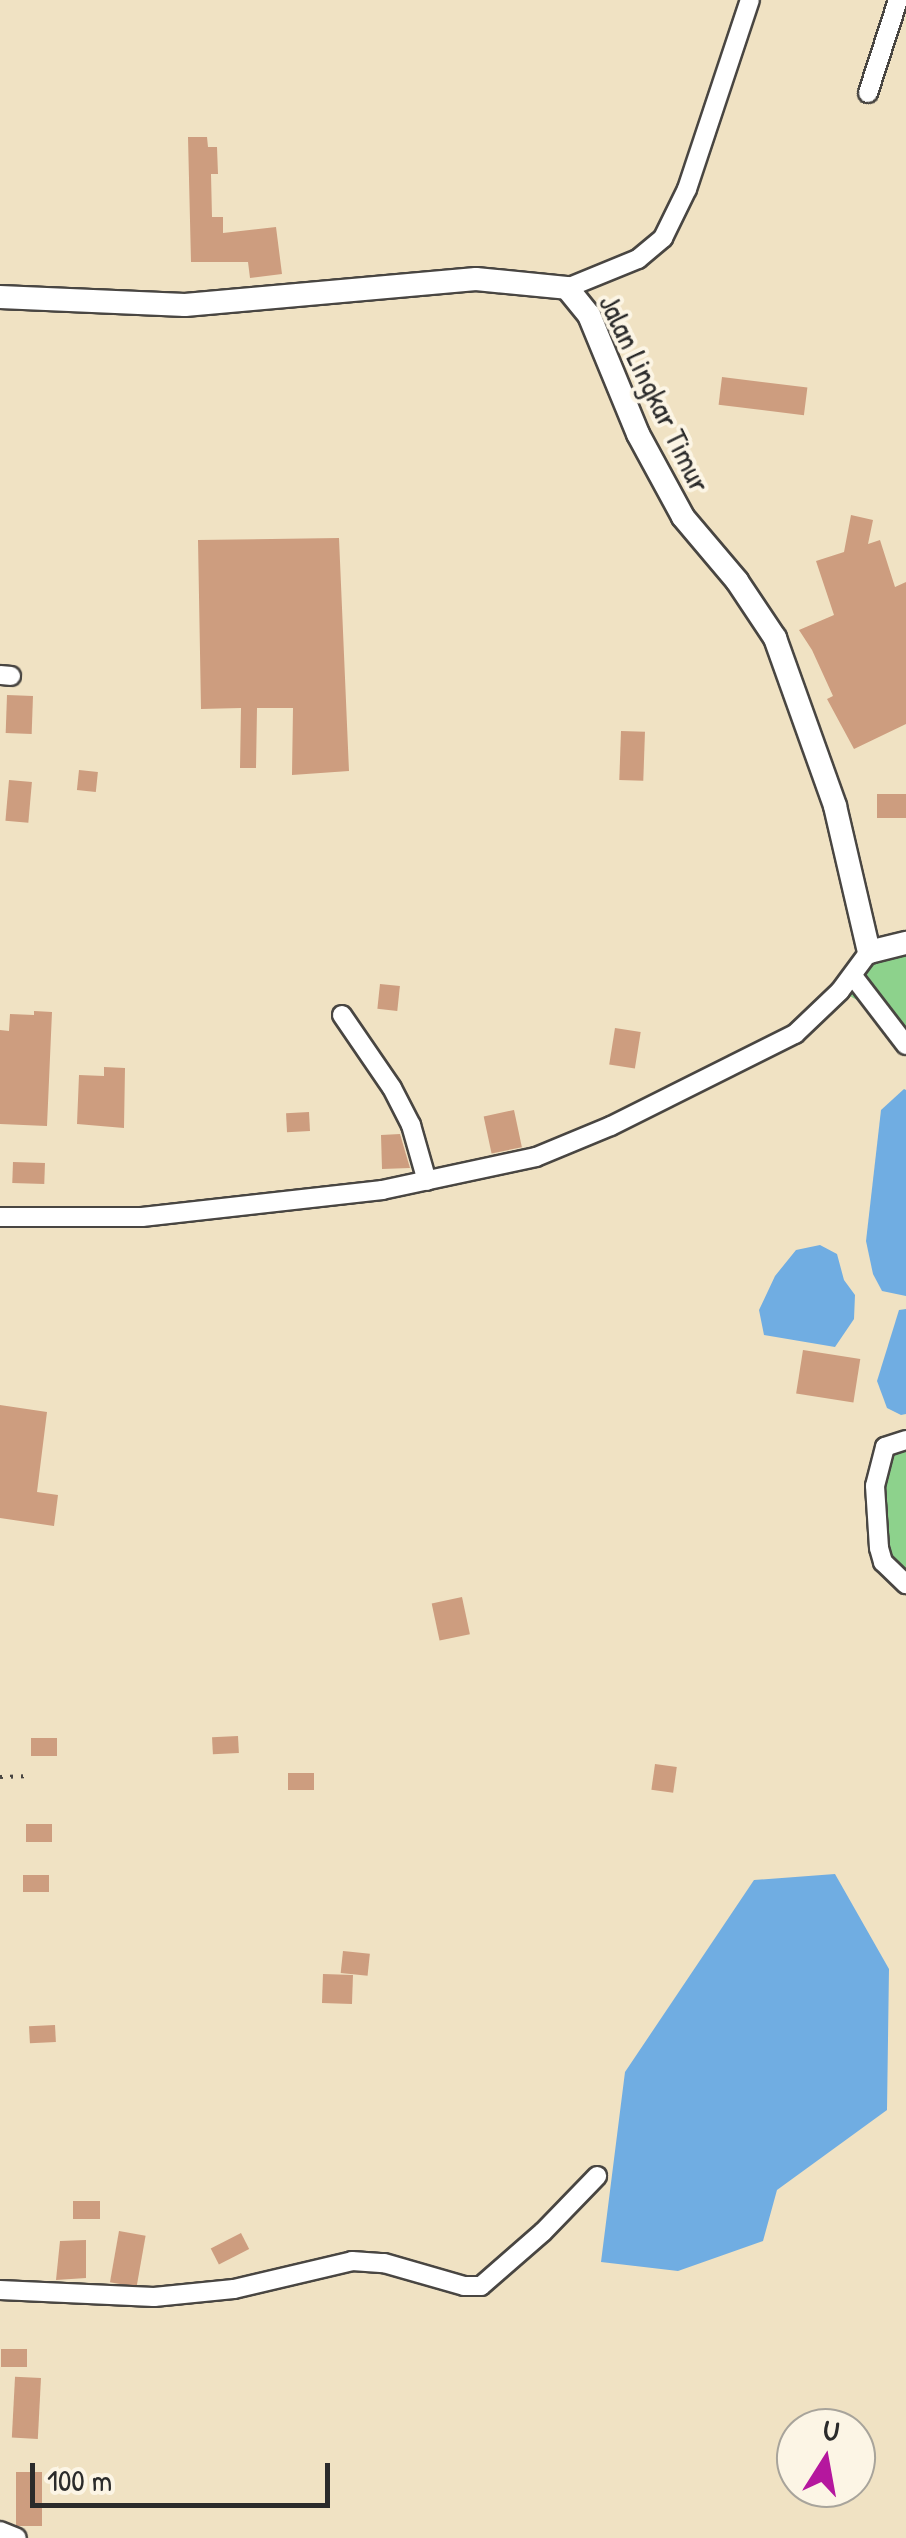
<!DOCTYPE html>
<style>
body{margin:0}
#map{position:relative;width:906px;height:2538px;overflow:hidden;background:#f0e2c3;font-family:"Patrick Hand",sans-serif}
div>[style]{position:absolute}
.green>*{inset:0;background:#8dd28c}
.water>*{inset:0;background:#70ade2}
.building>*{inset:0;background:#cd9d7f;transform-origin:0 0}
.path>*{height:4px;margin-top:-2px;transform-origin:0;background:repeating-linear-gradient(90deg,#494642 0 2.5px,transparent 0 10.5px)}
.roads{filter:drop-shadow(2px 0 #494642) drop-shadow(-2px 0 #494642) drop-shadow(0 2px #494642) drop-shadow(0 -2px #494642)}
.street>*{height:18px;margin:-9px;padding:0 9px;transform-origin:9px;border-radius:9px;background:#fff}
.secondary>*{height:22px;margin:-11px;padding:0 11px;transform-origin:11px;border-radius:11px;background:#fff}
span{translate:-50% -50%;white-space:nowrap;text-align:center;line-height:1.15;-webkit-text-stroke:8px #fcf5e5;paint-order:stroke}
.street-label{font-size:30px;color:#2b2b2b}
.north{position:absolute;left:776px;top:2408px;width:100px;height:100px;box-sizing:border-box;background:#fcf5e5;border:2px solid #a8a49b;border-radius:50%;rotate:11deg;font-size:28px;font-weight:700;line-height:40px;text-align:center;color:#2b2b2b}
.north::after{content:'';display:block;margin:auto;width:35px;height:45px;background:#b5179e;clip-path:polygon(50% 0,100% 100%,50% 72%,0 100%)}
.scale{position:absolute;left:30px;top:2463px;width:300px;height:45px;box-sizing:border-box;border:5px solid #2b2b2b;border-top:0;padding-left:12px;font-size:30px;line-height:35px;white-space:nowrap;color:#2b2b2b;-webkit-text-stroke:8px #fcf5e5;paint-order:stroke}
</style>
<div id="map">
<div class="green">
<div style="clip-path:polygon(906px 932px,906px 1045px,882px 1013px,840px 991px,871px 952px)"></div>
<div style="clip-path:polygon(906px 1441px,906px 1574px,879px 1548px,875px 1486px,894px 1442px)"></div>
</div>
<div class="water">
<div style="clip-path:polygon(904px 1089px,906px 1090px,906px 1296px,882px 1291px,873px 1274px,866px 1241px,881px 1110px)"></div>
<div style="clip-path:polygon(820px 1245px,837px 1254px,844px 1280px,855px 1295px,854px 1319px,835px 1347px,764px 1335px,759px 1310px,775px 1276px,796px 1250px)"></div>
<div style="clip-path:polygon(906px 1309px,906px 1414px,901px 1415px,887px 1408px,877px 1381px,899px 1310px)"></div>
<div style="clip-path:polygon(835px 1874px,889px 1969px,887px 2110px,777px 2190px,763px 2241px,678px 2271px,601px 2262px,625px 2072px,754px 1880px)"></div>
</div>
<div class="building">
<div style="clip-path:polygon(188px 137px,207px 137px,208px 147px,217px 147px,218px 174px,211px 174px,212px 217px,223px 217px,223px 233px,276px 227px,282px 274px,250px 278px,248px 262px,191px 262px)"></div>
<div style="left:722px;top:377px;width:86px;height:28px;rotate:7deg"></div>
<div style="clip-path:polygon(851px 515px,873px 520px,868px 544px,880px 540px,895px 587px,906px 582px,906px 724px,854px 749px,827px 699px,833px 696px,812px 650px,799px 630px,834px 615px,816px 561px,844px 552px)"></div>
<div style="clip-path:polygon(339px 538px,349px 771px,292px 775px,293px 708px,257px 708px,256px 768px,240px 768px,241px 708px,201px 709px,198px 540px)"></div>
<div style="left:7px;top:695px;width:26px;height:38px;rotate:2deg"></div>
<div style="left:621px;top:731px;width:24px;height:49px;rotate:2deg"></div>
<div style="left:79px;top:770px;width:19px;height:20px;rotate:6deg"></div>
<div style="left:9px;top:780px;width:23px;height:41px;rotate:5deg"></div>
<div style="left:906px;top:794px;width:24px;height:29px;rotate:90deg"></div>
<div style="left:380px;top:984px;width:20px;height:25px;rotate:6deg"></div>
<div style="clip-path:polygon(34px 1011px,52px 1012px,47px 1126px,0 1124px,0 1030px,9px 1031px,10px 1014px,34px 1015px)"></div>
<div style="left:615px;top:1028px;width:26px;height:37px;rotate:9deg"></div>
<div style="clip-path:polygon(104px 1067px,125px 1068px,124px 1128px,77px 1124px,79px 1075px,104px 1076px)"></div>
<div style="left:514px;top:1110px;width:38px;height:31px;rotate:78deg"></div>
<div style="left:309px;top:1112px;width:19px;height:23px;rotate:87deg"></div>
<div style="clip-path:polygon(400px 1134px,410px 1168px,382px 1169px,381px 1135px)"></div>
<div style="left:13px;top:1162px;width:32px;height:21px;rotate:2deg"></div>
<div style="left:803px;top:1350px;width:58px;height:44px;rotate:9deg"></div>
<div style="clip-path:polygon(0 1405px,47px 1412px,37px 1492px,58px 1495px,54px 1526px,0 1518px)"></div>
<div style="left:462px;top:1597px;width:38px;height:31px;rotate:78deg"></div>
<div style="left:238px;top:1736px;width:17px;height:26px;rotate:87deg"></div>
<div style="left:57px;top:1738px;width:18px;height:26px;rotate:90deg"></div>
<div style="left:655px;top:1764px;width:22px;height:26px;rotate:8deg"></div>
<div style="left:314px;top:1773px;width:17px;height:26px;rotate:90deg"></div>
<div style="left:26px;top:1824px;width:26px;height:18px"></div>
<div style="left:49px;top:1875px;width:17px;height:26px;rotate:90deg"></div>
<div style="left:343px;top:1951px;width:27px;height:22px;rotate:6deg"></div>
<div style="left:323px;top:1974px;width:30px;height:29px;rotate:2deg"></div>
<div style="left:55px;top:2025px;width:17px;height:26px;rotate:87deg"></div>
<div style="left:100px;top:2201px;width:18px;height:27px;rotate:90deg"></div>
<div style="left:119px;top:2231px;width:27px;height:52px;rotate:10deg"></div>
<div style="left:241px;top:2233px;width:18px;height:34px;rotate:63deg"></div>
<div style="clip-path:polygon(86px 2240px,86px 2278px,56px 2280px,60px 2241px)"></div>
<div style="left:1px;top:2349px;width:26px;height:18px"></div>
<div style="left:41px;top:2378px;width:61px;height:26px;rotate:93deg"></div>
<div style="left:16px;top:2472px;width:26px;height:54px"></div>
</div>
<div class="path">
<div style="left:0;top:1777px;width:25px;rotate:-2deg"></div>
</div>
<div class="roads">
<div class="street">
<div style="left:868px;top:93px;width:98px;rotate:-72.1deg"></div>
<div style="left:567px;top:288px;width:77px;rotate:-22.2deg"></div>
<div style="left:638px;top:259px;width:33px;rotate:-40deg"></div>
<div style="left:663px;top:238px;width:55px;rotate:-63.9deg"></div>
<div style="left:687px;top:189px;width:199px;rotate:-71.6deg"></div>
<div style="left:0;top:675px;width:11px;rotate:5deg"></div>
<div style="left:853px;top:976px;width:87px;rotate:52.5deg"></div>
<div style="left:342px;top:1015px;width:88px;rotate:55.6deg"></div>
<div style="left:392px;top:1088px;width:42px;rotate:62.8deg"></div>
<div style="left:411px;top:1125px;width:58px;rotate:74.1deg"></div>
<div style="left:0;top:1217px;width:142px"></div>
<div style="left:142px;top:1217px;width:242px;rotate:-6.4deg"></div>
<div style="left:382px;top:1190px;width:157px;rotate:-12.1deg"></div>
<div style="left:536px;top:1157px;width:81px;rotate:-22.5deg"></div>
<div style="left:611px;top:1126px;width:206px;rotate:-26.6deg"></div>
<div style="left:795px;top:1034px;width:62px;rotate:-43.7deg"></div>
<div style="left:840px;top:991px;width:49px;rotate:-53.4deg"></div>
<div style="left:906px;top:1440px;width:22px;rotate:162deg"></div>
<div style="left:885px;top:1447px;width:40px;rotate:104.4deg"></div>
<div style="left:875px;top:1486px;width:62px;rotate:86.3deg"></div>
<div style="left:879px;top:1548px;width:15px;rotate:74deg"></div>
<div style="left:883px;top:1562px;width:32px;rotate:44deg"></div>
<div style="left:0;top:2290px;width:154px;rotate:2.6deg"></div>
<div style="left:154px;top:2297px;width:80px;rotate:-5.7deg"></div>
<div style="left:234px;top:2289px;width:121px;rotate:-13.3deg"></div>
<div style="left:352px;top:2261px;width:32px;rotate:4deg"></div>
<div style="left:384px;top:2263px;width:83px;rotate:16deg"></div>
<div style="left:464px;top:2286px;width:17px"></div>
<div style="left:481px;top:2286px;width:82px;rotate:-41.1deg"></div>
<div style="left:543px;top:2232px;width:78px;rotate:-46deg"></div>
<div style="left:0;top:2531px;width:18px;rotate:22deg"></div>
</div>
<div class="secondary">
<div style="left:0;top:297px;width:185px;rotate:2.5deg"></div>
<div style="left:185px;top:305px;width:292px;rotate:-5.1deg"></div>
<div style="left:476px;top:279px;width:91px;rotate:5.6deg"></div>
<div style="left:567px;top:288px;width:35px;rotate:51deg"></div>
<div style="left:589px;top:315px;width:129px;rotate:67.6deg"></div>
<div style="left:638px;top:434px;width:94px;rotate:61.5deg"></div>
<div style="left:683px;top:517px;width:84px;rotate:49.8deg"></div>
<div style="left:737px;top:581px;width:69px;rotate:56.3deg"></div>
<div style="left:775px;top:638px;width:178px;rotate:70.3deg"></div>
<div style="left:835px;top:806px;width:150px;rotate:76.9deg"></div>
<div style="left:869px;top:952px;width:38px;rotate:-14deg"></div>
</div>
</div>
<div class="street-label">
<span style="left:655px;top:393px;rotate:64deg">Jalan Lingkar Timur</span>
</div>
<div class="north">U</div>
<div class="scale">100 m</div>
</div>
